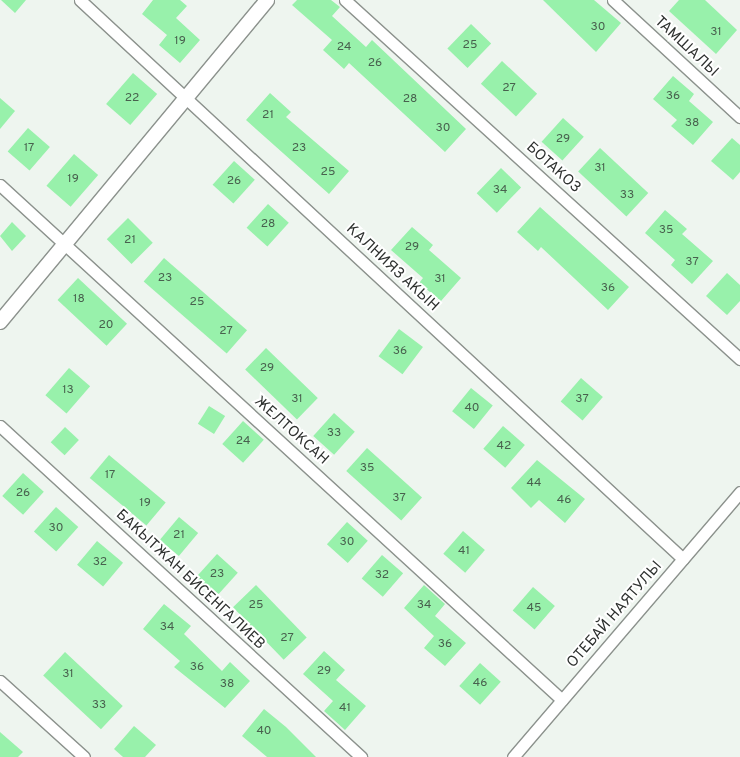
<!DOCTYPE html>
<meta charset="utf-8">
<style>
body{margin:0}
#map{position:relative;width:740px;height:757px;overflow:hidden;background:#eef5ef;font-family:Overpass,sans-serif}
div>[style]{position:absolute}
.building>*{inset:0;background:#98f1ab;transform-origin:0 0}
.roads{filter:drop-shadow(1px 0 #8c928d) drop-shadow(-1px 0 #8c928d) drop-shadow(0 1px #8c928d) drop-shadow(0 -1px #8c928d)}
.minor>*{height:11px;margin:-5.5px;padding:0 5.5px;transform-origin:5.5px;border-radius:5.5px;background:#fff}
.tertiary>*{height:14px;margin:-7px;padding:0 7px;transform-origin:7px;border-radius:7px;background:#fff}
span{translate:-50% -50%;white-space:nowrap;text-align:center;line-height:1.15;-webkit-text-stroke:4px #fff;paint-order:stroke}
.number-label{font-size:12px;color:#48614e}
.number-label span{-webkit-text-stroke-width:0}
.street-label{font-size:15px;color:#2e312f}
</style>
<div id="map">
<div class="building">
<div style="clip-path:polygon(1px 0,26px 0,15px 13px)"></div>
<div style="clip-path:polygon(153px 0,180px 0,187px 6px,176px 18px,200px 40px,180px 63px,159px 45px,167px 35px,142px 14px)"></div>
<div style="clip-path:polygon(297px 0,331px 0,340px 7px,332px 16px,366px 47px,372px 40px,466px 129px,445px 152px,349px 63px,344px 69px,323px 50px,332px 40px,292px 5px)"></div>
<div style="clip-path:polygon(543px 0,594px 0,621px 23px,596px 52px)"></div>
<div style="clip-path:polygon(679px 0,705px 0,737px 30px,716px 54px,669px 11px)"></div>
<div style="left:471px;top:24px;width:28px;height:34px;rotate:44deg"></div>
<div style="left:502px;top:61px;width:48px;height:31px;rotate:43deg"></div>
<div style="left:133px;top:73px;width:32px;height:41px;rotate:41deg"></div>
<div style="clip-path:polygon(673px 76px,694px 94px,689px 101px,713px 122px,693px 145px,671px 126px,677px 120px,653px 99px)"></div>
<div style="clip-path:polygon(270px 93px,291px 112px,286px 117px,349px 171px,329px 194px,246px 120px)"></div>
<div style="clip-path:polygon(0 98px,15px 111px,0 129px)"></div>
<div style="left:563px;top:118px;width:28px;height:32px;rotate:42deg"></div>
<div style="left:28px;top:128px;width:29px;height:31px;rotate:41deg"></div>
<div style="clip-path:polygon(732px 138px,740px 145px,740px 172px,733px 180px,711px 161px)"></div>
<div style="left:600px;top:148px;width:66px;height:32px;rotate:43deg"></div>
<div style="left:74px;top:154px;width:32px;height:42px;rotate:41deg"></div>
<div style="left:234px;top:161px;width:28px;height:32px;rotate:42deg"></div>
<div style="left:501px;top:168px;width:28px;height:35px;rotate:44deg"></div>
<div style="left:268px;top:204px;width:28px;height:32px;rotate:42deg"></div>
<div style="clip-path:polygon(540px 207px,629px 287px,608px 310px,541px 247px,538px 251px,517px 232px)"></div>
<div style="clip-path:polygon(665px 210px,687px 229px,682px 234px,713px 261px,692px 284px,671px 265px,675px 260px,645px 233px)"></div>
<div style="left:128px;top:218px;width:35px;height:30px;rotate:45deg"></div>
<div style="clip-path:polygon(12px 222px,26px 236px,12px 251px,0 236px)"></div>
<div style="clip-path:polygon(412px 227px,433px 245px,429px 250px,461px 278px,441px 301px,419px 283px,423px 278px,391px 250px)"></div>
<div style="left:164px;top:258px;width:110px;height:31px;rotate:41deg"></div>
<div style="clip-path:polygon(727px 273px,740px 285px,740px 301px,727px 315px,706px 296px)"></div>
<div style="left:78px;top:278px;width:67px;height:30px;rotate:43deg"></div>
<div style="left:399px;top:329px;width:30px;height:34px;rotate:37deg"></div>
<div style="left:266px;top:348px;width:72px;height:30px;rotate:44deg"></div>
<div style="left:69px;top:368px;width:28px;height:36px;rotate:41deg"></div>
<div style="left:581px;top:378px;width:29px;height:31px;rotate:41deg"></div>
<div style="left:471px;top:388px;width:28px;height:30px;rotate:39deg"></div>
<div style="left:209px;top:406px;width:19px;height:21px;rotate:32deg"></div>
<div style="left:334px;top:413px;width:28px;height:31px;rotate:42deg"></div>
<div style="left:243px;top:421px;width:28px;height:31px;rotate:42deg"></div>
<div style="left:503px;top:426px;width:29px;height:30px;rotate:41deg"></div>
<div style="left:65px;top:427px;width:19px;height:21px;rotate:43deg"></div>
<div style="left:367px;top:448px;width:74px;height:31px;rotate:42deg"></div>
<div style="left:109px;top:455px;width:74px;height:30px;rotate:40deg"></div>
<div style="clip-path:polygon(537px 460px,585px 499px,565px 523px,539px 500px,531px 508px,511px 488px)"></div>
<div style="left:23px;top:473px;width:28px;height:31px;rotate:42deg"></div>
<div style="left:56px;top:507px;width:30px;height:33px;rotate:42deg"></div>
<div style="left:179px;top:517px;width:25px;height:30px;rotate:40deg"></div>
<div style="left:347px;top:522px;width:28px;height:30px;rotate:42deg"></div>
<div style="left:463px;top:531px;width:29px;height:30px;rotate:41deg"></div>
<div style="left:97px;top:541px;width:34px;height:31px;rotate:40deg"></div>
<div style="left:217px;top:554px;width:28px;height:32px;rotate:42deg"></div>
<div style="left:382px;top:555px;width:28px;height:31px;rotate:41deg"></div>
<div style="left:256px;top:585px;width:73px;height:32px;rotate:46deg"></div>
<div style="clip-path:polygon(424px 585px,445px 604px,435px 616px,466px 643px,445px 666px,424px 648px,434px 636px,404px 608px)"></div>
<div style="left:533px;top:587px;width:29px;height:31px;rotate:41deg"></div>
<div style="clip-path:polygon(164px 604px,191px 626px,184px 634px,222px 671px,230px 662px,250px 681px,225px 708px,174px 667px,180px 661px,143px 629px)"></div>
<div style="clip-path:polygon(324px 651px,345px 670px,336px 680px,366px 706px,345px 730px,324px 711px,333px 701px,303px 674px)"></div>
<div style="left:65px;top:652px;width:79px;height:32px;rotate:43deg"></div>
<div style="left:480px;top:663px;width:28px;height:31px;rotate:42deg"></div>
<div style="clip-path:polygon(264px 709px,286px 727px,316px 757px,267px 757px,242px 736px)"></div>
<div style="clip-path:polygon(134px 726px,156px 745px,145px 757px,123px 757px,114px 749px)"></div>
<div style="clip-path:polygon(0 732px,23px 752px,18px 757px,0 757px)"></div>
</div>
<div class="roads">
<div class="minor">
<div style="left:80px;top:0;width:822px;rotate:42.83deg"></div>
<div style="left:345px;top:0;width:534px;rotate:42.27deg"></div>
<div style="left:613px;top:0;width:173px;rotate:42.7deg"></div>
<div style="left:0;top:185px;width:762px;rotate:42.5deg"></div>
<div style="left:0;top:426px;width:490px;rotate:42.5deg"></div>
<div style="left:0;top:681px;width:113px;rotate:42.1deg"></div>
<div style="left:513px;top:757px;width:349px;rotate:-49.4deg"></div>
</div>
<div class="tertiary">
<div style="left:0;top:322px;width:418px;rotate:-50.3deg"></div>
</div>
</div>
<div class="number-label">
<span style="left:598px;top:28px">30</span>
<span style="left:716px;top:33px">31</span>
<span style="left:180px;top:42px">19</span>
<span style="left:470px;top:46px">25</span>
<span style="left:344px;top:48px">24</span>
<span style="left:375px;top:64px">26</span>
<span style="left:509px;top:89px">27</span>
<span style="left:673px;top:97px">36</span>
<span style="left:132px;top:99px">22</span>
<span style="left:410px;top:100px">28</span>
<span style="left:268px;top:116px">21</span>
<span style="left:692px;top:124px">38</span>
<span style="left:443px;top:129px">30</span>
<span style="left:563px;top:140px">29</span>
<span style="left:29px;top:149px">17</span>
<span style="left:299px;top:149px">23</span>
<span style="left:600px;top:169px">31</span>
<span style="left:328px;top:173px">25</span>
<span style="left:73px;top:180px">19</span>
<span style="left:234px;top:182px">26</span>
<span style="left:500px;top:191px">34</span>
<span style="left:627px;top:196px">33</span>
<span style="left:268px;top:225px">28</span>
<span style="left:666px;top:231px">35</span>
<span style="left:130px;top:241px">21</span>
<span style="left:412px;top:248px">29</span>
<span style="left:692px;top:263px">37</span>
<span style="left:165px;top:279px">23</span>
<span style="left:440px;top:280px">31</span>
<span style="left:608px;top:289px">36</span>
<span style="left:79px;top:300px">18</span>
<span style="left:197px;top:303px">25</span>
<span style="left:106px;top:326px">20</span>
<span style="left:226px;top:332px">27</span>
<span style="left:400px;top:352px">36</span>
<span style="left:267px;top:369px">29</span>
<span style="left:68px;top:391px">13</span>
<span style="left:297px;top:400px">31</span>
<span style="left:582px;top:400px">37</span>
<span style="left:472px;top:409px">40</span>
<span style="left:334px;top:434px">33</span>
<span style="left:243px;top:442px">24</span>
<span style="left:504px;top:447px">42</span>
<span style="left:367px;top:469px">35</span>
<span style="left:110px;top:476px">17</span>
<span style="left:534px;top:484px">44</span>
<span style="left:23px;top:494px">26</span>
<span style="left:399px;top:499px">37</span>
<span style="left:564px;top:501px">46</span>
<span style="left:145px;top:504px">19</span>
<span style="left:56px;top:529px">30</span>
<span style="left:179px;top:536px">21</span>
<span style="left:347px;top:543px">30</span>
<span style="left:464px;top:552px">41</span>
<span style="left:100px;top:563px">32</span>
<span style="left:217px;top:575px">23</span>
<span style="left:382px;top:576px">32</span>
<span style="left:256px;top:606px">25</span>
<span style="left:424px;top:606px">34</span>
<span style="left:534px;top:609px">45</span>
<span style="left:167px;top:628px">34</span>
<span style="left:287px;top:639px">27</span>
<span style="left:445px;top:645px">36</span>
<span style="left:197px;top:668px">36</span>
<span style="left:324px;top:672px">29</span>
<span style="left:68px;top:675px">31</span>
<span style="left:480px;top:684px">46</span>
<span style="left:227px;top:685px">38</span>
<span style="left:99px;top:706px">33</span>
<span style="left:345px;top:709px">41</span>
<span style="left:264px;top:732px">40</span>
</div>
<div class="street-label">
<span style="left:686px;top:47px;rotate:43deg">ТАМШАЛЫ</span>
<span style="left:553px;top:168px;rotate:42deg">БОТАКОЗ</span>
<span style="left:392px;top:268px;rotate:43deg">КАЛНИЯЗ АКЫН</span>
<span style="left:291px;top:431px;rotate:42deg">ЖЕЛТОКСАН</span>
<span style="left:190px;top:580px;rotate:43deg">БАКЫТЖАН БИСЕНГАЛИЕВ</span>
<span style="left:615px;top:615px;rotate:-49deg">ОТЕБАЙ НАЯТУЛЫ</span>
</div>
</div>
